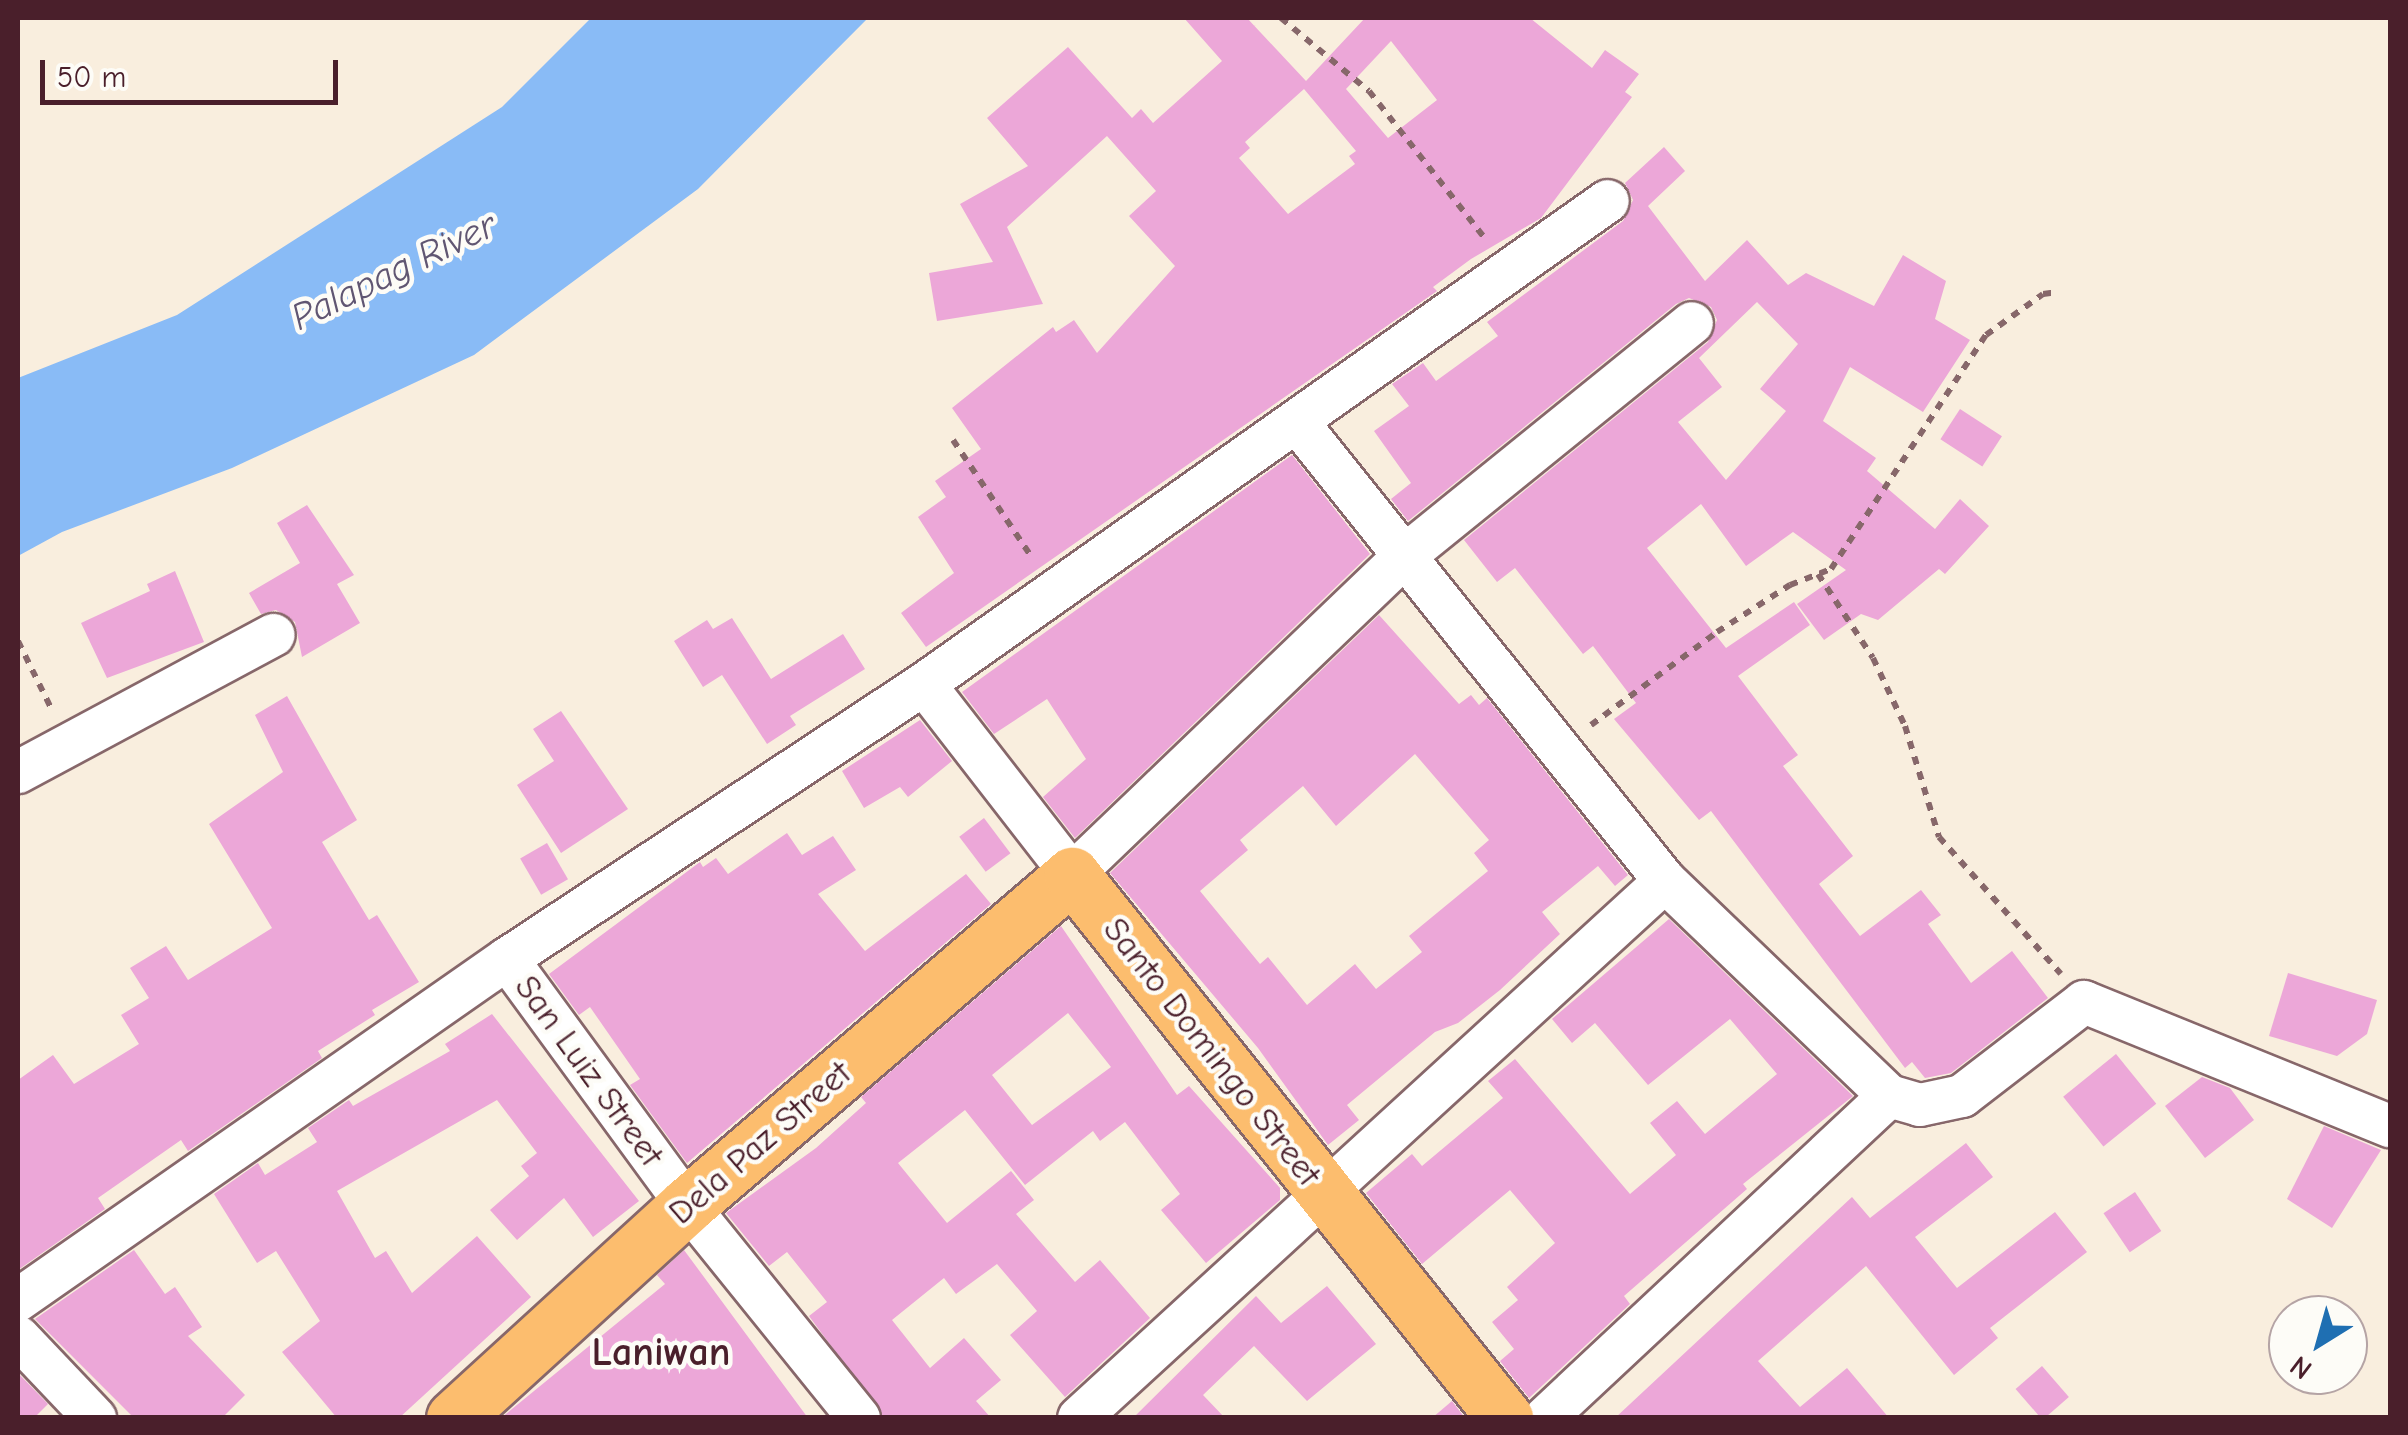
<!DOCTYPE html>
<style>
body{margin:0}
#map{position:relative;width:2408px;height:1435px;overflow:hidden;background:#f9eede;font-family:"Comic Neue",sans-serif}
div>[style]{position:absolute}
.water>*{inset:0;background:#89bbf6}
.building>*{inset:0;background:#eca7d8;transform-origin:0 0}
.path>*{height:6px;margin-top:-3px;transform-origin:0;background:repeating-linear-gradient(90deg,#87676a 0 8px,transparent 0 16px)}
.roads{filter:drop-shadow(2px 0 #87676a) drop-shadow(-2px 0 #87676a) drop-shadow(0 2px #87676a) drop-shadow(0 -2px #87676a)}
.minor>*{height:42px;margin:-21px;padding:0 21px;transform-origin:21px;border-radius:21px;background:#fff}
.primary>*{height:55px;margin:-27.5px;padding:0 27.5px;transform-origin:27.5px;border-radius:27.5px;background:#fcbd6e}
span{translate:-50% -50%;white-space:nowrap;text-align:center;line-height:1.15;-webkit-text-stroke:9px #fdfcf7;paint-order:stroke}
.street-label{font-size:35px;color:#4a1f2b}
.water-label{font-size:38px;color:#605672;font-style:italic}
.quarter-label{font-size:40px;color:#4a1f2b;font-weight:700}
.frame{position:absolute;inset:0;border:20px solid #4a1f2b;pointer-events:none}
.north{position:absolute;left:2268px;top:1295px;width:100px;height:100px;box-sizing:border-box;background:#fdfcf7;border:2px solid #b5a4a5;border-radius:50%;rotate:217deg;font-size:28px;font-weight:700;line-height:40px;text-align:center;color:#4a1f2b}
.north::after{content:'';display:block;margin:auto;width:35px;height:45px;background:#1f6fb2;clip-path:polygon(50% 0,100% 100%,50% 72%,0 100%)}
.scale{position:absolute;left:40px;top:60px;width:298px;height:45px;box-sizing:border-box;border:5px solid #4a1f2b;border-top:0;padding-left:12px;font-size:30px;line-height:35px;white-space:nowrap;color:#4a1f2b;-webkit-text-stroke:8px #fdfcf7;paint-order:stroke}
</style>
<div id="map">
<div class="water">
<div style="clip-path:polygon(591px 18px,868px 18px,698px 189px,474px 355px,232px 468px,62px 532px,18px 556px,18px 378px,177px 315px,502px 107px)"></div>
</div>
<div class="building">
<div style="clip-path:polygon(evenodd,1184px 18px,1247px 18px,1306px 81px,1365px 18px,1530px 18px,1592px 68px,1605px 50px,1639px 74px,1625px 92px,1632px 97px,1541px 218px,1471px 259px,1433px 287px,1437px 291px,926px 647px,901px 613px,954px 573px,918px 517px,946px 497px,935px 481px,981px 449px,952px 408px,1053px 327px,1056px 332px,1074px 320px,1097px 353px,1175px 266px,1129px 216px,1156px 191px,1107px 136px,1007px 227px,1043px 304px,937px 321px,929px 273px,993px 262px,960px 204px,1028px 166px,987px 118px,1068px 47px,1132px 118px,1141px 109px,1153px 123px,1222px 61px,1184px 18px,1391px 41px,1437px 100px,1388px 138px,1346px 89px,1391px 41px,1184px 18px,1304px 89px,1356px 151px,1349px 156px,1355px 164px,1288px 214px,1239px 158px,1250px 148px,1245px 142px,1304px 89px)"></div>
<div style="clip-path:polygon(evenodd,1664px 147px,1685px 171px,1648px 206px,1705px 281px,1747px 240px,1788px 285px,1806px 273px,1874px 306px,1903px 255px,1946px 281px,1935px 319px,1970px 340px,1923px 412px,1850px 367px,1823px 421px,1876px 458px,1867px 471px,1935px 529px,1960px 499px,1989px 526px,1945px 574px,1939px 569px,1878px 620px,1861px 614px,1824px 640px,1797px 604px,1846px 570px,1793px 532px,1746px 566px,1701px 504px,1647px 548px,1726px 648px,1794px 602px,1810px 625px,1738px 676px,1798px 755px,1783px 766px,1853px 856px,1819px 884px,1860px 936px,1921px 890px,1941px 915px,1928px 924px,1971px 983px,2012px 951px,2048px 998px,1951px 1073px,1925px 1078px,1912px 1062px,1905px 1068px,1711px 811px,1699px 820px,1614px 719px,1636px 703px,1593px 646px,1583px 654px,1515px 568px,1497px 582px,1464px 540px,1708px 342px,1717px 320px,1711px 307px,1689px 298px,1676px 304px,1408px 521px,1391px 499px,1411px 483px,1374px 431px,1409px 406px,1392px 384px,1423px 363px,1436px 381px,1498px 336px,1487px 322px,1623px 221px,1633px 200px,1625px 183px,1664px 147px,1757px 302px,1798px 344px,1760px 389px,1786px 411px,1726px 480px,1678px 422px,1722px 387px,1699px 358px,1757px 302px)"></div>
<div style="left:1960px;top:409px;width:50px;height:36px;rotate:33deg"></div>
<div style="clip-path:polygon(1292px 455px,1370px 554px,1075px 838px,1043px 797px,1086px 759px,1047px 699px,994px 734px,962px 692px)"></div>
<div style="clip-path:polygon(307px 505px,354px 575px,337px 584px,360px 623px,302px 657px,295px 622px,276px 610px,261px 614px,249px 593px,300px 563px,277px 523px)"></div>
<div style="clip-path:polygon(175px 571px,204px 642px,107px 678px,81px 623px,150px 591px,147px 584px)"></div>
<div style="clip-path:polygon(evenodd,1379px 615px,1459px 704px,1471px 695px,1479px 705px,1487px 698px,1628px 875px,1615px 886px,1598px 866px,1542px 912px,1560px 934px,1500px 990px,1458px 1023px,1435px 1032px,1347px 1105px,1359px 1120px,1328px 1145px,1258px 1048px,1110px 873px,1379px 615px,1415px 754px,1489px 840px,1474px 853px,1488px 871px,1409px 936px,1422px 952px,1376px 989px,1355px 964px,1307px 1005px,1268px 957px,1260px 964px,1200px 891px,1248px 850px,1240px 840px,1303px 786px,1336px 826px,1415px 754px)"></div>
<div style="clip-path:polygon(732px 618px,771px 679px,843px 634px,865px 669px,790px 716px,796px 725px,767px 744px,722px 675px,703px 687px,674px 641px,707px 620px,713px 629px)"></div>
<div style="clip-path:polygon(287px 696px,357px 820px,322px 842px,369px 920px,377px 915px,419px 982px,372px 1010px,375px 1015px,318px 1051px,322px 1058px,188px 1151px,181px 1140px,98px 1198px,105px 1209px,18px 1270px,18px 1080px,53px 1055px,74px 1084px,139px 1044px,121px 1015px,149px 998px,130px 968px,166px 946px,188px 980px,272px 928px,209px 824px,283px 772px,255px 715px)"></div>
<div style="clip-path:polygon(561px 711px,628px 809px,561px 853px,517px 785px,554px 761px,533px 729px)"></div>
<div style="clip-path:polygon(920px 720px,952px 761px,908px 797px,900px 787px,864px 808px,842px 771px)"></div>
<div style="left:984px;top:818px;width:44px;height:31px;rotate:53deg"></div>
<div style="clip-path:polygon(787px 833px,802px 855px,833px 836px,856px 870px,818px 894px,865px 951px,966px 874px,991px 904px,687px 1163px,630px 1085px,640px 1079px,590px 1007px,579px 1015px,549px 974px,700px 862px,703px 867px,716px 858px,728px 874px)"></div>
<div style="left:547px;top:843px;width:42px;height:31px;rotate:60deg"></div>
<div style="clip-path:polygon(1669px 919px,1853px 1096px,1743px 1184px,1747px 1189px,1624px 1296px,1630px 1304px,1529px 1398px,1500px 1361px,1514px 1349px,1492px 1322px,1518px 1300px,1507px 1287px,1555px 1243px,1510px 1190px,1422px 1264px,1366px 1193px,1412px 1154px,1422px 1166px,1503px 1098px,1488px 1081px,1515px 1059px,1630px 1194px,1676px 1155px,1650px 1123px,1677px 1101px,1705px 1134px,1777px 1074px,1730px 1019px,1648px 1085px,1595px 1023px,1572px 1043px,1552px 1019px)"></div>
<div style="clip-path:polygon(evenodd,1061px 926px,1177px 1095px,1189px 1086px,1280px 1188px,1280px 1200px,1206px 1263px,1161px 1210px,1180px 1194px,1125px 1122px,1100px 1141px,1093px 1131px,1025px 1185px,965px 1110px,898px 1163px,947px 1223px,1011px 1171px,1034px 1200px,1016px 1214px,1075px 1282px,1100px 1260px,1150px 1318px,1065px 1397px,1010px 1335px,1037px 1311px,997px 1264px,956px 1294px,944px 1278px,892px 1320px,930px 1368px,964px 1338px,1001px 1380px,976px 1401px,991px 1418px,884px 1418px,809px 1316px,827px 1302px,787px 1252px,769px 1266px,726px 1213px,816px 1148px,866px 1103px,861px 1097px,1061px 926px,1068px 1013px,1111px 1067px,1032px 1125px,992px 1075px,1068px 1013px)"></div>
<div style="clip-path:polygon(2288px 973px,2377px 1000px,2367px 1034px,2337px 1056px,2269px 1036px)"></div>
<div style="clip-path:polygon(492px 1014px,639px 1201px,593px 1237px,564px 1198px,517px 1240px,490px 1210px,529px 1176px,521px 1166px,537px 1153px,497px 1100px,337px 1191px,375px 1258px,386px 1251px,412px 1293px,477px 1236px,531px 1297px,399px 1418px,337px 1418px,282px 1352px,320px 1321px,276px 1251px,257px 1263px,214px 1194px,258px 1163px,265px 1175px,317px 1142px,308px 1128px,349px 1100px,353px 1106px,450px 1051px,445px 1044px)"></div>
<div style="left:2116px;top:1054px;width:64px;height:68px;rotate:51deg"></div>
<div style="clip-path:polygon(2202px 1077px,2230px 1088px,2254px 1120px,2205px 1158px,2165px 1106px)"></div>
<div style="clip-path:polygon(2324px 1126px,2381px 1150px,2332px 1228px,2287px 1199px)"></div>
<div style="clip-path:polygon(1966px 1143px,1993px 1177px,1915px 1237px,1957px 1288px,2055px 1212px,2087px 1252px,1990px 1328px,1998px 1338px,1954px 1375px,1866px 1266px,1758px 1361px,1800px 1407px,1847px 1368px,1889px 1418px,1615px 1418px,1852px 1197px,1870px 1218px)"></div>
<div style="left:2135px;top:1192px;width:47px;height:38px;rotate:56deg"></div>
<div style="clip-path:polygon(134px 1250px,165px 1294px,175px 1287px,202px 1327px,188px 1336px,245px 1395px,222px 1418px,134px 1418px,35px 1319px)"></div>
<div style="clip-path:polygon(684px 1250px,808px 1418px,501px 1418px,665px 1284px,657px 1275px)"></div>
<div style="clip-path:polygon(1327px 1286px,1376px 1344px,1307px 1401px,1254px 1346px,1203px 1395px,1225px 1418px,1133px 1418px,1256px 1296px,1281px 1323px)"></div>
<div style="left:2042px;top:1366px;width:41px;height:35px;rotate:49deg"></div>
<div style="clip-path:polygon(18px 1373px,48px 1404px,34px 1418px,18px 1418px)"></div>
<div style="clip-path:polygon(1452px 1401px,1465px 1418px,1432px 1418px)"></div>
</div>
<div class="path">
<div style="left:1281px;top:18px;width:114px;rotate:39.7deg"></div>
<div style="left:1369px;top:91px;width:191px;rotate:51.8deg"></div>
<div style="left:953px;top:440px;width:143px;rotate:56.1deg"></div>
<div style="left:1818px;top:574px;width:100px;rotate:56.8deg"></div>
<div style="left:1873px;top:658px;width:75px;rotate:64.8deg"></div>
<div style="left:1905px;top:726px;width:116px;rotate:73deg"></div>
<div style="left:1939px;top:837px;width:183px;rotate:48.3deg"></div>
<div style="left:18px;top:641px;width:75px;rotate:63.8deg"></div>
<div style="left:1591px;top:725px;width:157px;rotate:-36.4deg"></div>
<div style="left:1717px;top:632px;width:87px;rotate:-32.8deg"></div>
<div style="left:1790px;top:585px;width:44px;rotate:-21.3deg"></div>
<div style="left:1831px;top:569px;width:281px;rotate:-56.5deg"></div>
<div style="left:1986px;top:335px;width:70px;rotate:-35.7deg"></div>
<div style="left:2043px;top:294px;width:15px;rotate:-8deg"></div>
</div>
<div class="roads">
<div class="minor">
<div style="left:1297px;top:422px;width:588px;rotate:51.28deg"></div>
<div style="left:1665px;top:881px;width:310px;rotate:43.8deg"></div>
<div style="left:1889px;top:1096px;width:32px;rotate:16deg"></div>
<div style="left:1920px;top:1105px;width:43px;rotate:-12.1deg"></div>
<div style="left:1962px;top:1096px;width:154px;rotate:-37.6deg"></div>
<div style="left:2084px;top:1002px;width:330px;rotate:22.1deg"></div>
<div style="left:924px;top:684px;width:242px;rotate:52.2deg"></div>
<div style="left:1072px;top:875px;width:458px;rotate:-43.8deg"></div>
<div style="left:1402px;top:558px;width:373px;rotate:-39deg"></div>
<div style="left:18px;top:772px;width:290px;rotate:-28.2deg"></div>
<div style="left:507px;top:959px;width:305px;rotate:53.8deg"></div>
<div style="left:687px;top:1205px;width:274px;rotate:51.1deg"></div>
<div style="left:18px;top:1300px;width:596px;rotate:-34.89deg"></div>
<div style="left:507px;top:959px;width:500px;rotate:-33.4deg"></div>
<div style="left:924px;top:684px;width:837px;rotate:-35.23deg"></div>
<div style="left:18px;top:1337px;width:112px;rotate:46.5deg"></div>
<div style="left:1079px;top:1418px;width:795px;rotate:-42.5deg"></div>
<div style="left:1545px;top:1418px;width:471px;rotate:-43.1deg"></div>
</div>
<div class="primary">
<div style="left:454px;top:1418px;width:316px;rotate:-42.4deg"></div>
<div style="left:687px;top:1205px;width:507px;rotate:-40.6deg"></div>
<div style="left:1072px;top:875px;width:695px;rotate:51.43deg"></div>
</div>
</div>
<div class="street-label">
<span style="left:1212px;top:1052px;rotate:52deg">Santo Domingo Street</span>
<span style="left:589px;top:1071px;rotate:54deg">San Luiz Street</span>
<span style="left:760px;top:1143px;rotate:-41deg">Dela Paz Street</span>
</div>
<div class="water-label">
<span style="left:394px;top:272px;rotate:-26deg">Palapag River</span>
</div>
<div class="quarter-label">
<span style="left:661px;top:1352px">Laniwan</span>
</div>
<div class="frame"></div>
<div class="north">N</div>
<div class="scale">50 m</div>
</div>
